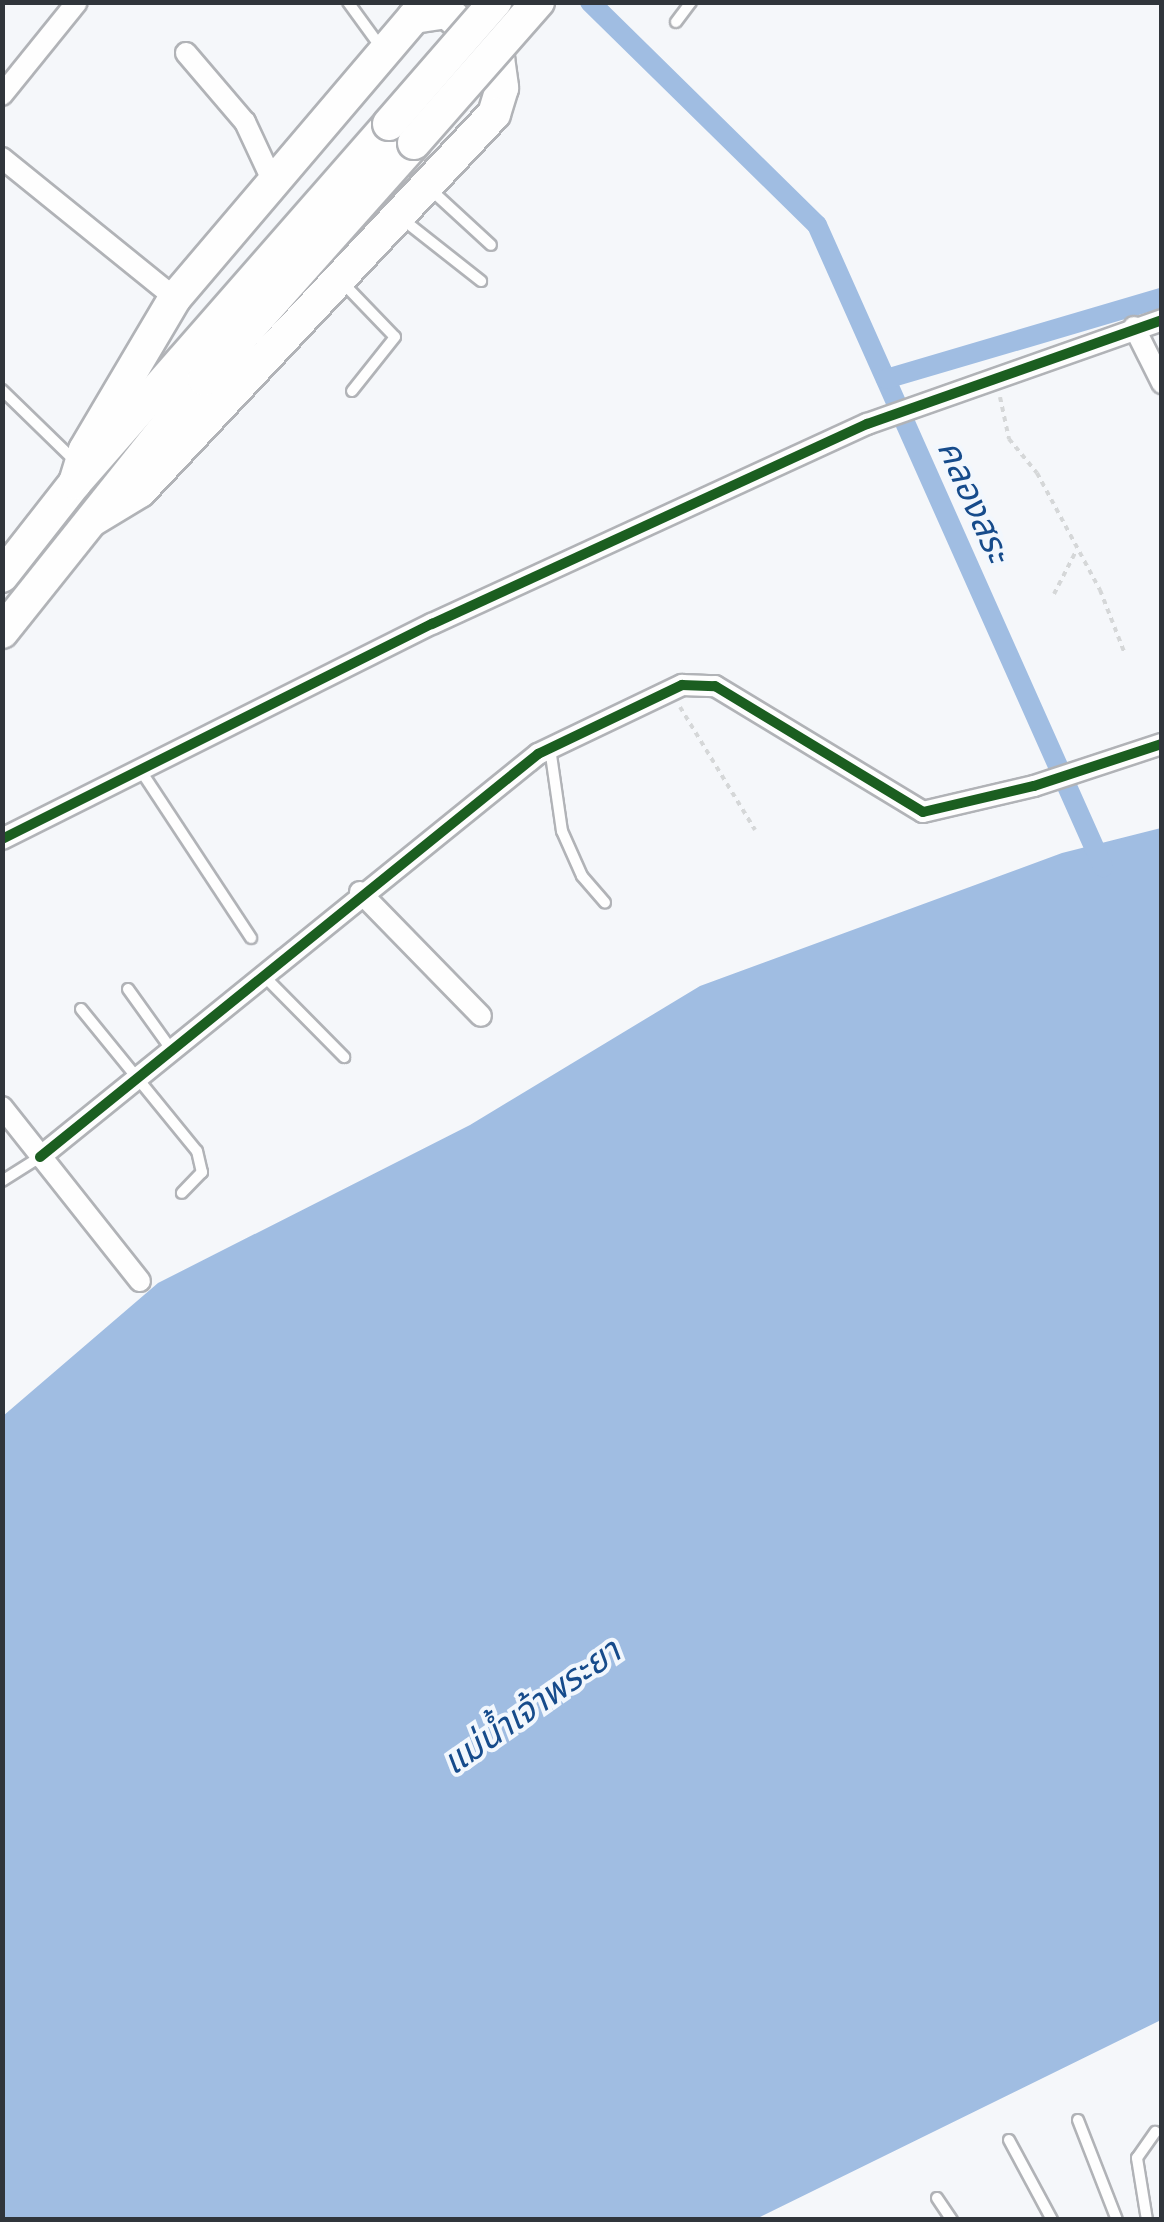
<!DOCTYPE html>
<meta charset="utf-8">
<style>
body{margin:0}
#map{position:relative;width:1164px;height:2222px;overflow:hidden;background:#f5f7fa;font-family:Barlow,"Noto Sans Thai",sans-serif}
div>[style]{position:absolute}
.water>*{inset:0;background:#a0bde2}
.canal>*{height:20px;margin:-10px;padding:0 10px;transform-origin:10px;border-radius:10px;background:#a0bde2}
.path>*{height:4px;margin-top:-2px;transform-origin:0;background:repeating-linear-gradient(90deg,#d5d7d8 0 5px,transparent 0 10px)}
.roads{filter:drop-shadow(2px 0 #b1b3b7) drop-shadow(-2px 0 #b1b3b7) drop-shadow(0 2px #b1b3b7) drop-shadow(0 -2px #b1b3b7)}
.service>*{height:10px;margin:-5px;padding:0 5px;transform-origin:5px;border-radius:5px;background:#fefefe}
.minor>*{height:20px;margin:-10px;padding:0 10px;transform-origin:10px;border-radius:10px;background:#fefefe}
.primary>*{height:32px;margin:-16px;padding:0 16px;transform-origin:16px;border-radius:16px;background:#fefefe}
.bridges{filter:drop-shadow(2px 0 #b1b3b7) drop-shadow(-2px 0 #b1b3b7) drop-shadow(0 2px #b1b3b7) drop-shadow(0 -2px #b1b3b7)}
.primary-bridge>*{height:32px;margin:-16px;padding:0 16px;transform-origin:16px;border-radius:16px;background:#fefefe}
.cycleway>*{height:10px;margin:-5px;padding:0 5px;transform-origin:5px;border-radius:5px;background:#1b5e20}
span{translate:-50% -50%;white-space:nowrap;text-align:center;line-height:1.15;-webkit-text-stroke:8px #f2f7fd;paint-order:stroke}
.water-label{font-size:35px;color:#164b8b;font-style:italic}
.frame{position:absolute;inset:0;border:5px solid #30353b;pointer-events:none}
</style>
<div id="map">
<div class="water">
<div style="clip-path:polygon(1161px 828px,1161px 2020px,756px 2219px,3px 2219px,3px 1416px,158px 1283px,470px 1125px,700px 986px,1062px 853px)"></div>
</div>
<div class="canal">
<div style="left:590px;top:2px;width:318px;rotate:44.5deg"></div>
<div style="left:817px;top:225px;width:703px;rotate:65.99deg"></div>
<div style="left:886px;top:379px;width:288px;rotate:-16.4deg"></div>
</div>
<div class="path">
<div style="left:1000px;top:397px;width:43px;rotate:77.9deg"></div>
<div style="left:1009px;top:439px;width:44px;rotate:50.5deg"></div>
<div style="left:1037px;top:473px;width:133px;rotate:61.7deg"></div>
<div style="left:1100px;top:590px;width:69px;rotate:68.7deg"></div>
<div style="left:1054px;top:594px;width:46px;rotate:-62.9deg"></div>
<div style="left:680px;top:707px;width:144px;rotate:58.6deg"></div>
</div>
<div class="roads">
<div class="service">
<div style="left:348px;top:2px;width:54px;rotate:54deg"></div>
<div style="left:676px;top:22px;width:25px;rotate:-53deg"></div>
<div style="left:429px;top:188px;width:84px;rotate:42.6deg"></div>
<div style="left:401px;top:218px;width:102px;rotate:38.2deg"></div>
<div style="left:342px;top:282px;width:76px;rotate:46.1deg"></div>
<div style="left:395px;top:337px;width:69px;rotate:128.5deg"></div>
<div style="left:2px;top:390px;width:102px;rotate:44.2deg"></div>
<div style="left:550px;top:748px;width:84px;rotate:81.8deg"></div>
<div style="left:562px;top:831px;width:49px;rotate:66deg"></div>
<div style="left:582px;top:876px;width:35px;rotate:49deg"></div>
<div style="left:141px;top:771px;width:200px;rotate:56.6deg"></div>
<div style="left:262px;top:974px;width:117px;rotate:45.3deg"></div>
<div style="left:128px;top:989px;width:74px;rotate:54.4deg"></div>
<div style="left:81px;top:1009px;width:183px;rotate:50.8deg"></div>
<div style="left:197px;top:1151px;width:22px;rotate:77deg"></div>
<div style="left:202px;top:1172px;width:29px;rotate:134deg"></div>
<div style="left:2px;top:1181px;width:45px;rotate:-32.3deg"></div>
<div style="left:1078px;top:2120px;width:107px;rotate:68.7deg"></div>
<div style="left:1009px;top:2140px;width:91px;rotate:61.7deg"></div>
<div style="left:937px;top:2198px;width:27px;rotate:56deg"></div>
<div style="left:1147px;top:2220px;width:63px;rotate:-99.2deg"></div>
<div style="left:1137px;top:2158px;width:32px;rotate:-55deg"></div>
</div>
<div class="minor">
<div style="left:186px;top:53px;width:91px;rotate:49.5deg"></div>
<div style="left:245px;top:122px;width:66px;rotate:65deg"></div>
<div style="left:2px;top:95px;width:119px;rotate:-51.1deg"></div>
<div style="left:2px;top:158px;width:223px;rotate:39deg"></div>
<div style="left:1134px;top:327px;width:63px;rotate:63.4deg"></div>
<div style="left:2px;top:839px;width:481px;rotate:-26.6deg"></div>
<div style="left:432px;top:624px;width:479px;rotate:-24.7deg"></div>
<div style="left:867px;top:424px;width:313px;rotate:-19.4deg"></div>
<div style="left:360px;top:892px;width:173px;rotate:45.7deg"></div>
<div style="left:2px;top:1107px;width:222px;rotate:51.6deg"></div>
<div style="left:40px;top:1157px;width:641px;rotate:-38.98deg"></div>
<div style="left:538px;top:754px;width:160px;rotate:-25.6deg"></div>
<div style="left:682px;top:685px;width:33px;rotate:2deg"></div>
<div style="left:715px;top:686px;width:243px;rotate:31.2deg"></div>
<div style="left:923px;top:812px;width:114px;rotate:-13.2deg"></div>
<div style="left:1034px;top:786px;width:135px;rotate:-18.2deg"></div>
</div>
<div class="primary">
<div style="left:75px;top:483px;width:34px;rotate:-73deg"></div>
<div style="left:85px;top:450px;width:177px;rotate:-59.4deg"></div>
<div style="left:175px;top:298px;width:369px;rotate:-49.6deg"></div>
<div style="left:414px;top:17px;width:33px;rotate:-9deg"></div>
<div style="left:447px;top:12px;width:69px;rotate:42deg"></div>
<div style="left:498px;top:58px;width:30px;rotate:82deg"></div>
<div style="left:502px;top:88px;width:27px;rotate:107deg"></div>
<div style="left:494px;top:114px;width:517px;rotate:133.2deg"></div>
<div style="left:140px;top:491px;width:56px;rotate:148.9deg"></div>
<div style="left:2px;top:576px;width:118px;rotate:-51.9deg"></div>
<div style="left:75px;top:483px;width:477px;rotate:-48.8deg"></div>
<div style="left:2px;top:632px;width:324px;rotate:-51.4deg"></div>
<div style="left:204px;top:379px;width:316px;rotate:-48.3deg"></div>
</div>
</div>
<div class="bridges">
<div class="primary-bridge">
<div style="left:389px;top:124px;width:162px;rotate:-49deg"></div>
<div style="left:414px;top:143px;width:188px;rotate:-48.7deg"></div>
</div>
</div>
<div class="cycleway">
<div style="left:2px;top:839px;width:481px;rotate:-26.6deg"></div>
<div style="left:432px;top:624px;width:479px;rotate:-24.7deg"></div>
<div style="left:867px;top:424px;width:313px;rotate:-19.4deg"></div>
<div style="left:40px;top:1157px;width:641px;rotate:-38.98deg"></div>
<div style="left:538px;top:754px;width:160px;rotate:-25.6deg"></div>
<div style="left:682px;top:685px;width:33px;rotate:2deg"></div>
<div style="left:715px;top:686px;width:243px;rotate:31.2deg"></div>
<div style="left:923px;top:812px;width:114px;rotate:-13.2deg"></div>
<div style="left:1034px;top:786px;width:135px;rotate:-18.2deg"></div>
</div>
<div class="water-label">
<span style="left:976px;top:500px;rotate:66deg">คลองสระ</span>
<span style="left:530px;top:1705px;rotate:-35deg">แม่น้ำเจ้าพระยา</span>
</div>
<div class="frame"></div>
</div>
